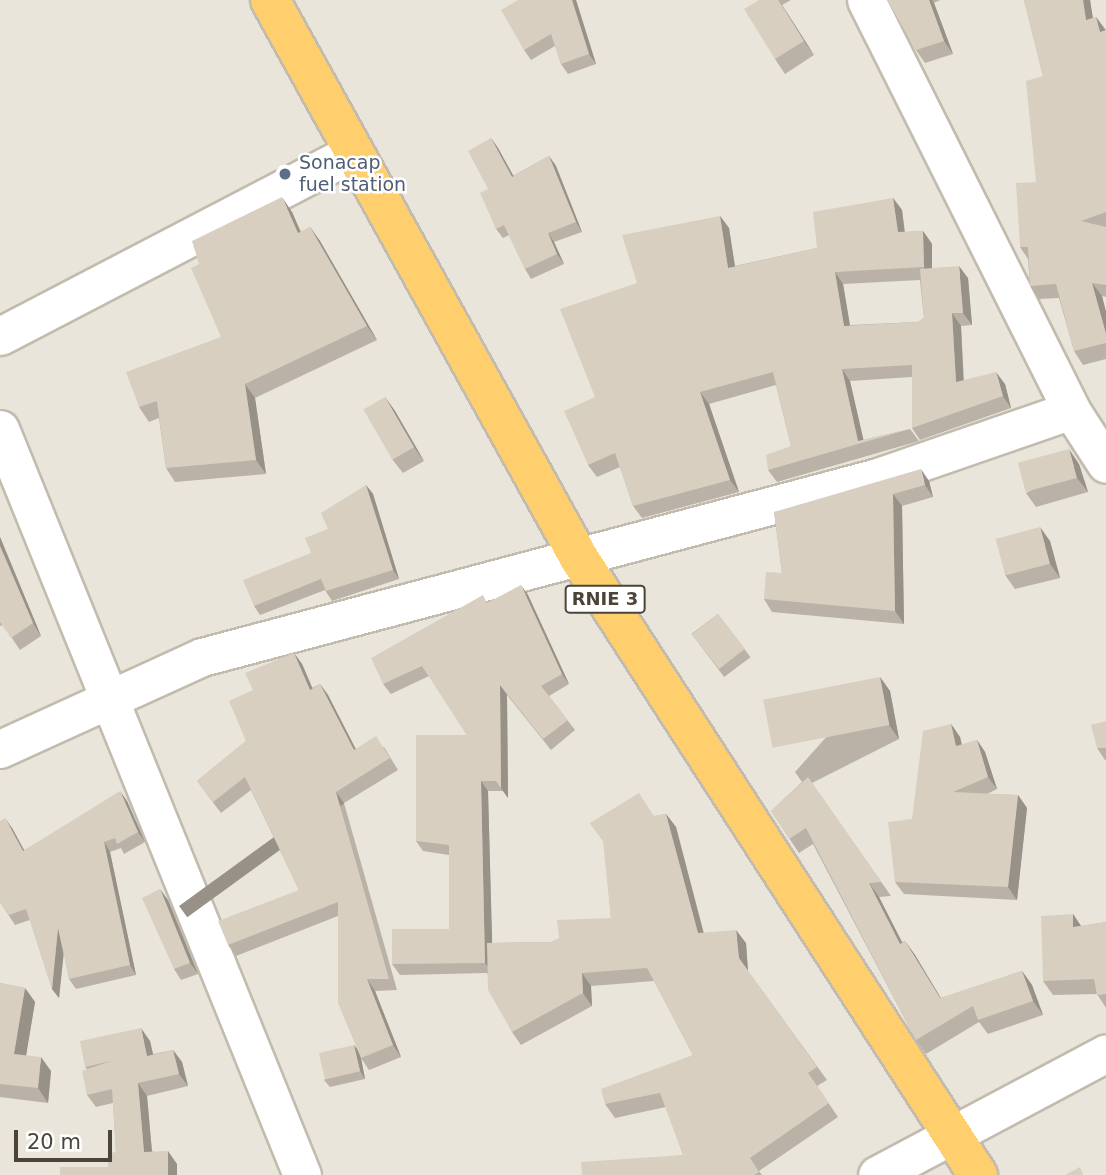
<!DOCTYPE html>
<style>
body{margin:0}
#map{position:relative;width:1106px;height:1175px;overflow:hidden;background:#f6f3ec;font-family:"DejaVu Sans",sans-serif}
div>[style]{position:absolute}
.residential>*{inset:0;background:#eae5da;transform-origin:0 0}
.roads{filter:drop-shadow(2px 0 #c2bbae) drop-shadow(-2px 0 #c2bbae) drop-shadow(0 2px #c2bbae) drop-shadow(0 -2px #c2bbae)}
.street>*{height:37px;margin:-18.5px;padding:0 18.5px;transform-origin:18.5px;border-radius:18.5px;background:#fff}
.highway>*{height:38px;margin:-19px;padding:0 19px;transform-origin:19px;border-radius:19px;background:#ffcf6e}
.wall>*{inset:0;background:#bab2a6;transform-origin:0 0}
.shaded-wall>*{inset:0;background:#979187;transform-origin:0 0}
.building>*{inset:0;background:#d8cfc1;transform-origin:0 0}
.dots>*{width:19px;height:19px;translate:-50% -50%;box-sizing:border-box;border:4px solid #fff;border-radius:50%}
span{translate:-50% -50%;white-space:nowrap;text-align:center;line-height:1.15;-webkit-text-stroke:5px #fff;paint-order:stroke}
.shield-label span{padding:2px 5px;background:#fff;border:2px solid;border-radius:5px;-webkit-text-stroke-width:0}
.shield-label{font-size:18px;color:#4b4439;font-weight:700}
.service-label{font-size:19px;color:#4e5e75}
.left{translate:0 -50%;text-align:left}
.scale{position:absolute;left:14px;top:1130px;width:98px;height:32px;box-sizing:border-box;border:4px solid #4b4439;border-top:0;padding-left:9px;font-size:21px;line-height:24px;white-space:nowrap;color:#4b4439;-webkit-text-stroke:5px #fff;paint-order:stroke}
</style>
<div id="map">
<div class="residential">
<div style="left:0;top:0;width:1106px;height:1175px"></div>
</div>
<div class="roads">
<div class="street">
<div style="left:866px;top:0;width:458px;rotate:63.4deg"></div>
<div style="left:1071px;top:410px;width:64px;rotate:57.1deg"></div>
<div style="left:0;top:336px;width:394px;rotate:-27.5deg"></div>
<div style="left:0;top:429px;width:805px;rotate:67.96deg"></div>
<div style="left:0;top:749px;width:222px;rotate:-24.5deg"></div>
<div style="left:202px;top:657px;width:700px;rotate:-14.91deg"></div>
<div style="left:878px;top:477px;width:204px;rotate:-19.1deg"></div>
<div style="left:877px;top:1175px;width:259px;rotate:-28deg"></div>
</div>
<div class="highway">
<div style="left:270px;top:0;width:638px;rotate:61.02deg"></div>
<div style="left:579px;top:558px;width:735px;rotate:57.11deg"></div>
</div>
</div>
<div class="wall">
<div style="clip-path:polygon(518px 0,576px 0,596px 64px,568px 74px,561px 64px,555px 46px,531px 60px,524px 50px)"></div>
<div style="clip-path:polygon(759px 0,791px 0,782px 5px,814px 55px,785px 74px,775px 59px)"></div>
<div style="clip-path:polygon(887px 0,940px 0,934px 3px,953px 54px,925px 63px,916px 50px)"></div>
<div style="clip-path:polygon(1024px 0,1090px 0,1093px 18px,1096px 17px,1106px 30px,1106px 297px,1102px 296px,1106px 312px,1106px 359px,1083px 365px,1074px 351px,1059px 298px,1039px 299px,1030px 286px,1028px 259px,1020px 247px,1036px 182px,1043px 76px)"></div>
<div style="clip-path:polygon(491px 138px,498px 148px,513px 176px,549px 156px,556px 166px,582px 232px,554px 242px,564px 264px,531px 279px,525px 269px,509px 235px,503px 238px,496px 229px,488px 189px)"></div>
<div style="clip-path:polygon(evenodd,893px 198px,902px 210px,905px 232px,923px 231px,932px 244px,932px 268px,968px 278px,972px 325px,961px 326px,964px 380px,1005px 384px,1011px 408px,920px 440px,912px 428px,912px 377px,850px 381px,863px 440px,910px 429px,919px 441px,777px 482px,768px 470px,791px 446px,776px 385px,709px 404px,739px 492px,642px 518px,633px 506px,620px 467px,597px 477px,588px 465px,595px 397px,637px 283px,720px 216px,729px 228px,735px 266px,817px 248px,893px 198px,920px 280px,924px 318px,918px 322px,850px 325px,843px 284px,920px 280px)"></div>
<div style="clip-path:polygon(292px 212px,301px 232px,310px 227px,320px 241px,377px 340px,255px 398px,266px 474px,175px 482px,166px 468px,159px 418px,149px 422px,139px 407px,221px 337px,199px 264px)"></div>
<div style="clip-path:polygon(385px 397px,395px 411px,424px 461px,403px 473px,392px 459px)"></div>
<div style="clip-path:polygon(1079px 464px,1088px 492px,1036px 507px,1026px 493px)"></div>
<div style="clip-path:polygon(929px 481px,933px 497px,902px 506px,904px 624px,772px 612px,764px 599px,782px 573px,774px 512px)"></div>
<div style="clip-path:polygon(366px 485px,373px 494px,399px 579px,332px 601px,325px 590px,260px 615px,254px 606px,311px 553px,328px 529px)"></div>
<div style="clip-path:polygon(0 537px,41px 636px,20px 650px,3px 625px,0 626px)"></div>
<div style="clip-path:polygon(1050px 541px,1060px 578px,1015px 589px,1005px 575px)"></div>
<div style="clip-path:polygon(528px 595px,569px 684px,549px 696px,575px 730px,551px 750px,507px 695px,508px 798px,503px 791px,488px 791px,492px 943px,551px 942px,611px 918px,604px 842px,590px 823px,655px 816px,666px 814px,676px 827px,704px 933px,746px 943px,748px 971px,827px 1080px,817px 1086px,838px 1117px,759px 1171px,762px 1175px,582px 1175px,683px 1155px,666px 1107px,615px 1118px,605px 1104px,693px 1055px,654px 981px,591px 986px,592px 1006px,521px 1045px,512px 1032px,487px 973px,400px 975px,392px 964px,449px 929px,449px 855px,423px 851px,416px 841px,467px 735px,429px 676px,391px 694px,383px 684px,488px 602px)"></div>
<div style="left:718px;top:614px;width:54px;height:33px;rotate:53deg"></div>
<div style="clip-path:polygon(294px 653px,302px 664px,312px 688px,320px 684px,328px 695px,355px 749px,384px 747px,398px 770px,344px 803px,397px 990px,375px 991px,401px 1057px,369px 1070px,361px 1058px,365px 1079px,330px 1087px,324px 1080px,354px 1045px,357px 1049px,338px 916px,236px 956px,228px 945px,299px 890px,251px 790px,221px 813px,197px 781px,246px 741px,253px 690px)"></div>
<div style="clip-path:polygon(880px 677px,890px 691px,899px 739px,812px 783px,891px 896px,879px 897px,902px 942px,905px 941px,915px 955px,941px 998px,1022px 971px,1032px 985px,1043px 1015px,988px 1034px,979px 1022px,926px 1054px,916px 1040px,813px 844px,799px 853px,771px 811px,802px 782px,795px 772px)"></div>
<div style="clip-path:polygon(1106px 721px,1106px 760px,1105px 760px,1097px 748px)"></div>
<div style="clip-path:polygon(951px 724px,960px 737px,962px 745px,977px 740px,985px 752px,997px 789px,987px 794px,1018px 795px,1027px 808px,1017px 900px,904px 894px,895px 882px,912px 819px)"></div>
<div style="clip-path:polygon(127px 801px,145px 842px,124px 854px,121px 848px,110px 852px,136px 975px,76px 989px,69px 979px,64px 953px,59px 998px,52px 989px,30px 920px,15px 925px,0 902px,12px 828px,24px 850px)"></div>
<div style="clip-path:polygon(168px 900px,198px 974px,181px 980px,174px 969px)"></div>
<div style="clip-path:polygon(1073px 914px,1081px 926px,1106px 922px,1106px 1008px,1097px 994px,1053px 995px,1043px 981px)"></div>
<div style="clip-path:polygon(0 983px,25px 988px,35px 1002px,26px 1055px,51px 1071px,48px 1103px,0 1097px)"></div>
<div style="clip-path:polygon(150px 1041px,153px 1054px,173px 1050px,182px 1062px,188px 1086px,147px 1096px,152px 1151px,177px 1164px,108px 1167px,116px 1152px,113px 1103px,96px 1107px,87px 1095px,87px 1069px,85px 1067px)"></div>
</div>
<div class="shaded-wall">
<div style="clip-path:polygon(572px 0,576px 0,596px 64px,589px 54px)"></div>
<div style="clip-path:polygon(779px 0,814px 55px,804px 41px)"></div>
<div style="clip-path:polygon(929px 0,932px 0,934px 3px,953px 54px,944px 41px)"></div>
<div style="clip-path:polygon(1083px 0,1090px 0,1095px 33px,1086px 20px)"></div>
<div style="clip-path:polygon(1096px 17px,1106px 31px,1100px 32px)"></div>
<div style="clip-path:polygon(491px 138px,498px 148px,519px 186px,512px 177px)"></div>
<div style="clip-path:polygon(549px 156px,556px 166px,582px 232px,576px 222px)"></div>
<div style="clip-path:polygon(282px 197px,292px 212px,307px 247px,298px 233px)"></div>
<div style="clip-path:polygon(893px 198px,902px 210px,906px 244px,898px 232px)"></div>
<div style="clip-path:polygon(720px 216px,729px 228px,737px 280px,728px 268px)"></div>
<div style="clip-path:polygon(310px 227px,320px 241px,377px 340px,367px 326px)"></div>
<div style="clip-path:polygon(923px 231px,932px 244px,932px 279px,924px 267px)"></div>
<div style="clip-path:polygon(548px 233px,554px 242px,564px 264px,557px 254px)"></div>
<div style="clip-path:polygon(959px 266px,968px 278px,972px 325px,963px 313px)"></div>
<div style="clip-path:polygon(835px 272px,843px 284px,852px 338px,844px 326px)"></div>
<div style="clip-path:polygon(1092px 283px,1102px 296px,1106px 312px,1106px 334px)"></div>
<div style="clip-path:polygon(952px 313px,961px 326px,964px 395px,956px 382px)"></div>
<div style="clip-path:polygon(842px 369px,850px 381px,864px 442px,858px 441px)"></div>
<div style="clip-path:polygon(996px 372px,1005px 384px,1011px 408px,1003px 396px)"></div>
<div style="clip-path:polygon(245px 384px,255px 398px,266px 474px,256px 460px)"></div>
<div style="clip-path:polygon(700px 392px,709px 404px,739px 492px,730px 480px)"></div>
<div style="clip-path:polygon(385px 397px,395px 411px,424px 461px,414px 447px)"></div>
<div style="clip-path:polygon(1069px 449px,1079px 464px,1088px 492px,1077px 478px)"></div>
<div style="clip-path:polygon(921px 469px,929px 481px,933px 497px,925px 485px)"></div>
<div style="clip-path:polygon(366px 485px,373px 494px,399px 579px,393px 570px)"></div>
<div style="clip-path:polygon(893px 494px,902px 506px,904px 624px,895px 611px)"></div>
<div style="clip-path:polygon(1040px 527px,1050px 541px,1060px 578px,1050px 564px)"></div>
<div style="clip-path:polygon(0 537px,41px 636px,33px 623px,0 546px)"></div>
<div style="clip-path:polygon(521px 585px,528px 595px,569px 684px,562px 674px)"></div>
<div style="clip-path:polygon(294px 653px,302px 664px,318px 701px,310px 690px)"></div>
<div style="clip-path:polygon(880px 677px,890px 691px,899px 739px,889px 725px)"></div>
<div style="clip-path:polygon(320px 684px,328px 695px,362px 761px,354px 750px)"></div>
<div style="clip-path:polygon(500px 685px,507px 695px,508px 798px,501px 788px)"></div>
<div style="clip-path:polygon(951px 724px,960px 737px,965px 759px,956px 746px)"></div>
<div style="clip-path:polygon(977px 740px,985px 752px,997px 789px,988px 777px)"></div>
<div style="clip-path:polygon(481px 781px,488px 791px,493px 973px,485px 963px)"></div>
<div style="clip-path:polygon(120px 791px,127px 801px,145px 842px,138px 832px)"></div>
<div style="left:336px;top:792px;width:14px;height:194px;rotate:54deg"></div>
<div style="clip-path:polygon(1018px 795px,1027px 808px,1017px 900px,1008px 887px)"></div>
<div style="clip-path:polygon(666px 814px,676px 827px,707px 947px,698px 933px)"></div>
<div style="clip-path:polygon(5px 818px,12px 828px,30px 861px,23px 851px)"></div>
<div style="clip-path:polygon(104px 842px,110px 852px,136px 975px,130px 965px)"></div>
<div style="clip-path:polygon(869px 883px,879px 897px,910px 958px,900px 944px)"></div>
<div style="clip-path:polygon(160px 889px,168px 900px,198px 974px,190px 963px)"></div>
<div style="clip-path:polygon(1073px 914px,1083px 929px,1073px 927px)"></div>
<div style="clip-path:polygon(58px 928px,65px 938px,59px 998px,52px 989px)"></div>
<div style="clip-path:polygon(736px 930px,746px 943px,748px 971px,739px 958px)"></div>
<div style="clip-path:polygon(905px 941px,915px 955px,949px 1012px,940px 998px)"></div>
<div style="clip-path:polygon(1022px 971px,1032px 985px,1043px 1015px,1033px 1001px)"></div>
<div style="clip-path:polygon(582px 973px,591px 986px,592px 1006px,583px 993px)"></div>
<div style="clip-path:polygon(367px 979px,375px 991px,401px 1057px,393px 1045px)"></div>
<div style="clip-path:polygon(25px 988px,35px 1002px,24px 1068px,14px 1054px)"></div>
<div style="clip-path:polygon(141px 1028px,150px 1041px,156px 1068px,147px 1056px)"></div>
<div style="clip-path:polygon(354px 1045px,360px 1053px,365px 1079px,360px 1071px)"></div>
<div style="clip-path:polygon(173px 1050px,182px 1062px,188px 1086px,179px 1074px)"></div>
<div style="clip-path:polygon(41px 1057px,51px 1071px,48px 1103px,38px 1088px)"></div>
<div style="clip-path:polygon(138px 1083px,147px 1096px,153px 1164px,144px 1152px)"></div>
<div style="clip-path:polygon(168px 1151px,177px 1164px,177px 1175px,168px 1175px)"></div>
</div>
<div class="building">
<div style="clip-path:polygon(518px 0,572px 0,589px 54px,561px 64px,551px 34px,524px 50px,501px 10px)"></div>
<div style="clip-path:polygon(759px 0,778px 0,804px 41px,775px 59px,744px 9px)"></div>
<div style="clip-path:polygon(887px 0,929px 0,944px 41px,916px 50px)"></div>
<div style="clip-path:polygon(1024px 0,1083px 0,1086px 20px,1096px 17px,1100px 32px,1106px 30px,1106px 212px,1081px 221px,1106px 227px,1106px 285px,1092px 283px,1106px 334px,1106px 343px,1074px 351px,1056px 284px,1030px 286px,1028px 247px,1020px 247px,1016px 183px,1036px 182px,1026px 81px,1043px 76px)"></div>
<div style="clip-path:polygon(491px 138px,512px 177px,549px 156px,576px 222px,548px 233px,557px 254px,525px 269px,504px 225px,496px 229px,480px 193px,488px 189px,468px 151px)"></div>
<div style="clip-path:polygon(282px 197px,298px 233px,310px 227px,367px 326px,245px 384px,256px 460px,166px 468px,157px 401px,139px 407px,126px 372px,221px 337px,191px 268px,199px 264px,192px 241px)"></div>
<div style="clip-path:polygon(893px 198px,898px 232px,923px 231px,924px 267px,835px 272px,844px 326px,918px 322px,924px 318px,920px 269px,959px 266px,963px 313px,952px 313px,956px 382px,996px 372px,1003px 396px,912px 428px,912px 365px,842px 369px,858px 441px,910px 429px,768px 470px,766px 455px,791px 446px,773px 372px,700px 392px,730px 480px,633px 506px,615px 453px,588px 465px,564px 411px,595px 397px,560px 309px,637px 283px,622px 235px,720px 216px,728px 268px,817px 248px,813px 212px)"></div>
<div style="left:385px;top:397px;width:58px;height:25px;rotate:60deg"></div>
<div style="left:1069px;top:449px;width:30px;height:53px;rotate:75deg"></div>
<div style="clip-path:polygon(921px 469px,925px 485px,893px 494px,895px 611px,764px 599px,766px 572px,782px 573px,774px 512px)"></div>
<div style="clip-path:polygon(366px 485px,393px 570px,326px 591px,321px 579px,254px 606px,243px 580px,311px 553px,305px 538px,328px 529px,321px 513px)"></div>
<div style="left:1040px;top:527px;width:38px;height:46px;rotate:75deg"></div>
<div style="clip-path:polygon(0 546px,33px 623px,11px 638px,0 622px)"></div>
<div style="clip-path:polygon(521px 585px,562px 674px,541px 686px,568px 720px,543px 739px,500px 685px,501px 788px,496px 781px,481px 781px,485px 963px,392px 964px,392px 929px,449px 929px,449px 845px,416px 841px,416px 735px,467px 735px,422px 666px,383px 684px,371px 658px,483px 595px,487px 603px)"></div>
<div style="left:718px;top:614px;width:44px;height:33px;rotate:52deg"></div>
<div style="clip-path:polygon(294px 653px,310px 690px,320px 684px,354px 750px,376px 736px,390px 758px,336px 792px,389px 979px,367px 979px,393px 1045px,361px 1058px,338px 1003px,338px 902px,228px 945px,218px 921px,299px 890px,245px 777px,213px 802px,197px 781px,246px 741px,229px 701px,253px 690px,245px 673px)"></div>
<div style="left:880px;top:677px;width:49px;height:119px;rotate:79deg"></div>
<div style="clip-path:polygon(1106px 721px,1106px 748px,1097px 748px,1091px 725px)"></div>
<div style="clip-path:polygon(951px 724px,956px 746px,977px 740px,988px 777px,953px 792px,1018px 795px,1008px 887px,895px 882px,888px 822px,912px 819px,923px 731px)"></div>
<div style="clip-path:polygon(808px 777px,881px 882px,869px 883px,900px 944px,905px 941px,940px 998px,1022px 971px,1033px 1001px,978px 1020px,973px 1006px,916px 1040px,806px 828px,789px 839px,771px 811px)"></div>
<div style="clip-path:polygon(120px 791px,138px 832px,117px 844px,115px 838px,104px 842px,130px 965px,69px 979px,58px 928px,52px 989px,26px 909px,9px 915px,0 902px,0 821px,5px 818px,23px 851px)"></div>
<div style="clip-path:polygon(639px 793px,654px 816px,666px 814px,698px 933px,736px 930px,739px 958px,817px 1067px,808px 1073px,829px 1103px,750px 1158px,759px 1172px,754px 1175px,582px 1175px,581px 1162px,683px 1155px,660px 1093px,605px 1104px,601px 1089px,693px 1055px,647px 968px,582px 973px,583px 993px,512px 1032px,488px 990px,487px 943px,551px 942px,559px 938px,557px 920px,611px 918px,603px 841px,590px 823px)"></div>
<div style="clip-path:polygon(160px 889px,190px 963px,174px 969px,142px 898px)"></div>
<div style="clip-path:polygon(1073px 914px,1073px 927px,1106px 922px,1106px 994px,1097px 995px,1094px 979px,1043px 981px,1041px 916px)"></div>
<div style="clip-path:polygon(0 983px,25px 988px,14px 1054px,41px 1057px,38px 1088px,0 1084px)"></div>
<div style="clip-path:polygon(141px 1028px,147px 1056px,173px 1050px,179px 1074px,138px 1083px,144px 1152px,168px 1151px,168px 1175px,60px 1175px,60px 1167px,108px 1167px,108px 1153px,116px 1152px,112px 1089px,87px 1095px,82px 1071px,111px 1061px,85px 1067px,80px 1041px)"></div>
<div style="left:354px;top:1045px;width:27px;height:36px;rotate:77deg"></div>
<div style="clip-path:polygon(1080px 1167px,1083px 1175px,1065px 1175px)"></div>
</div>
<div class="dots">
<div style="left:285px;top:174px;background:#5c6f8a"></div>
</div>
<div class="shield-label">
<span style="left:605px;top:599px">RNIE 3</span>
</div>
<div class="service-label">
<span class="left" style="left:299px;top:174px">Sonacap<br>fuel station</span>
</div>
<div class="scale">20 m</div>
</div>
